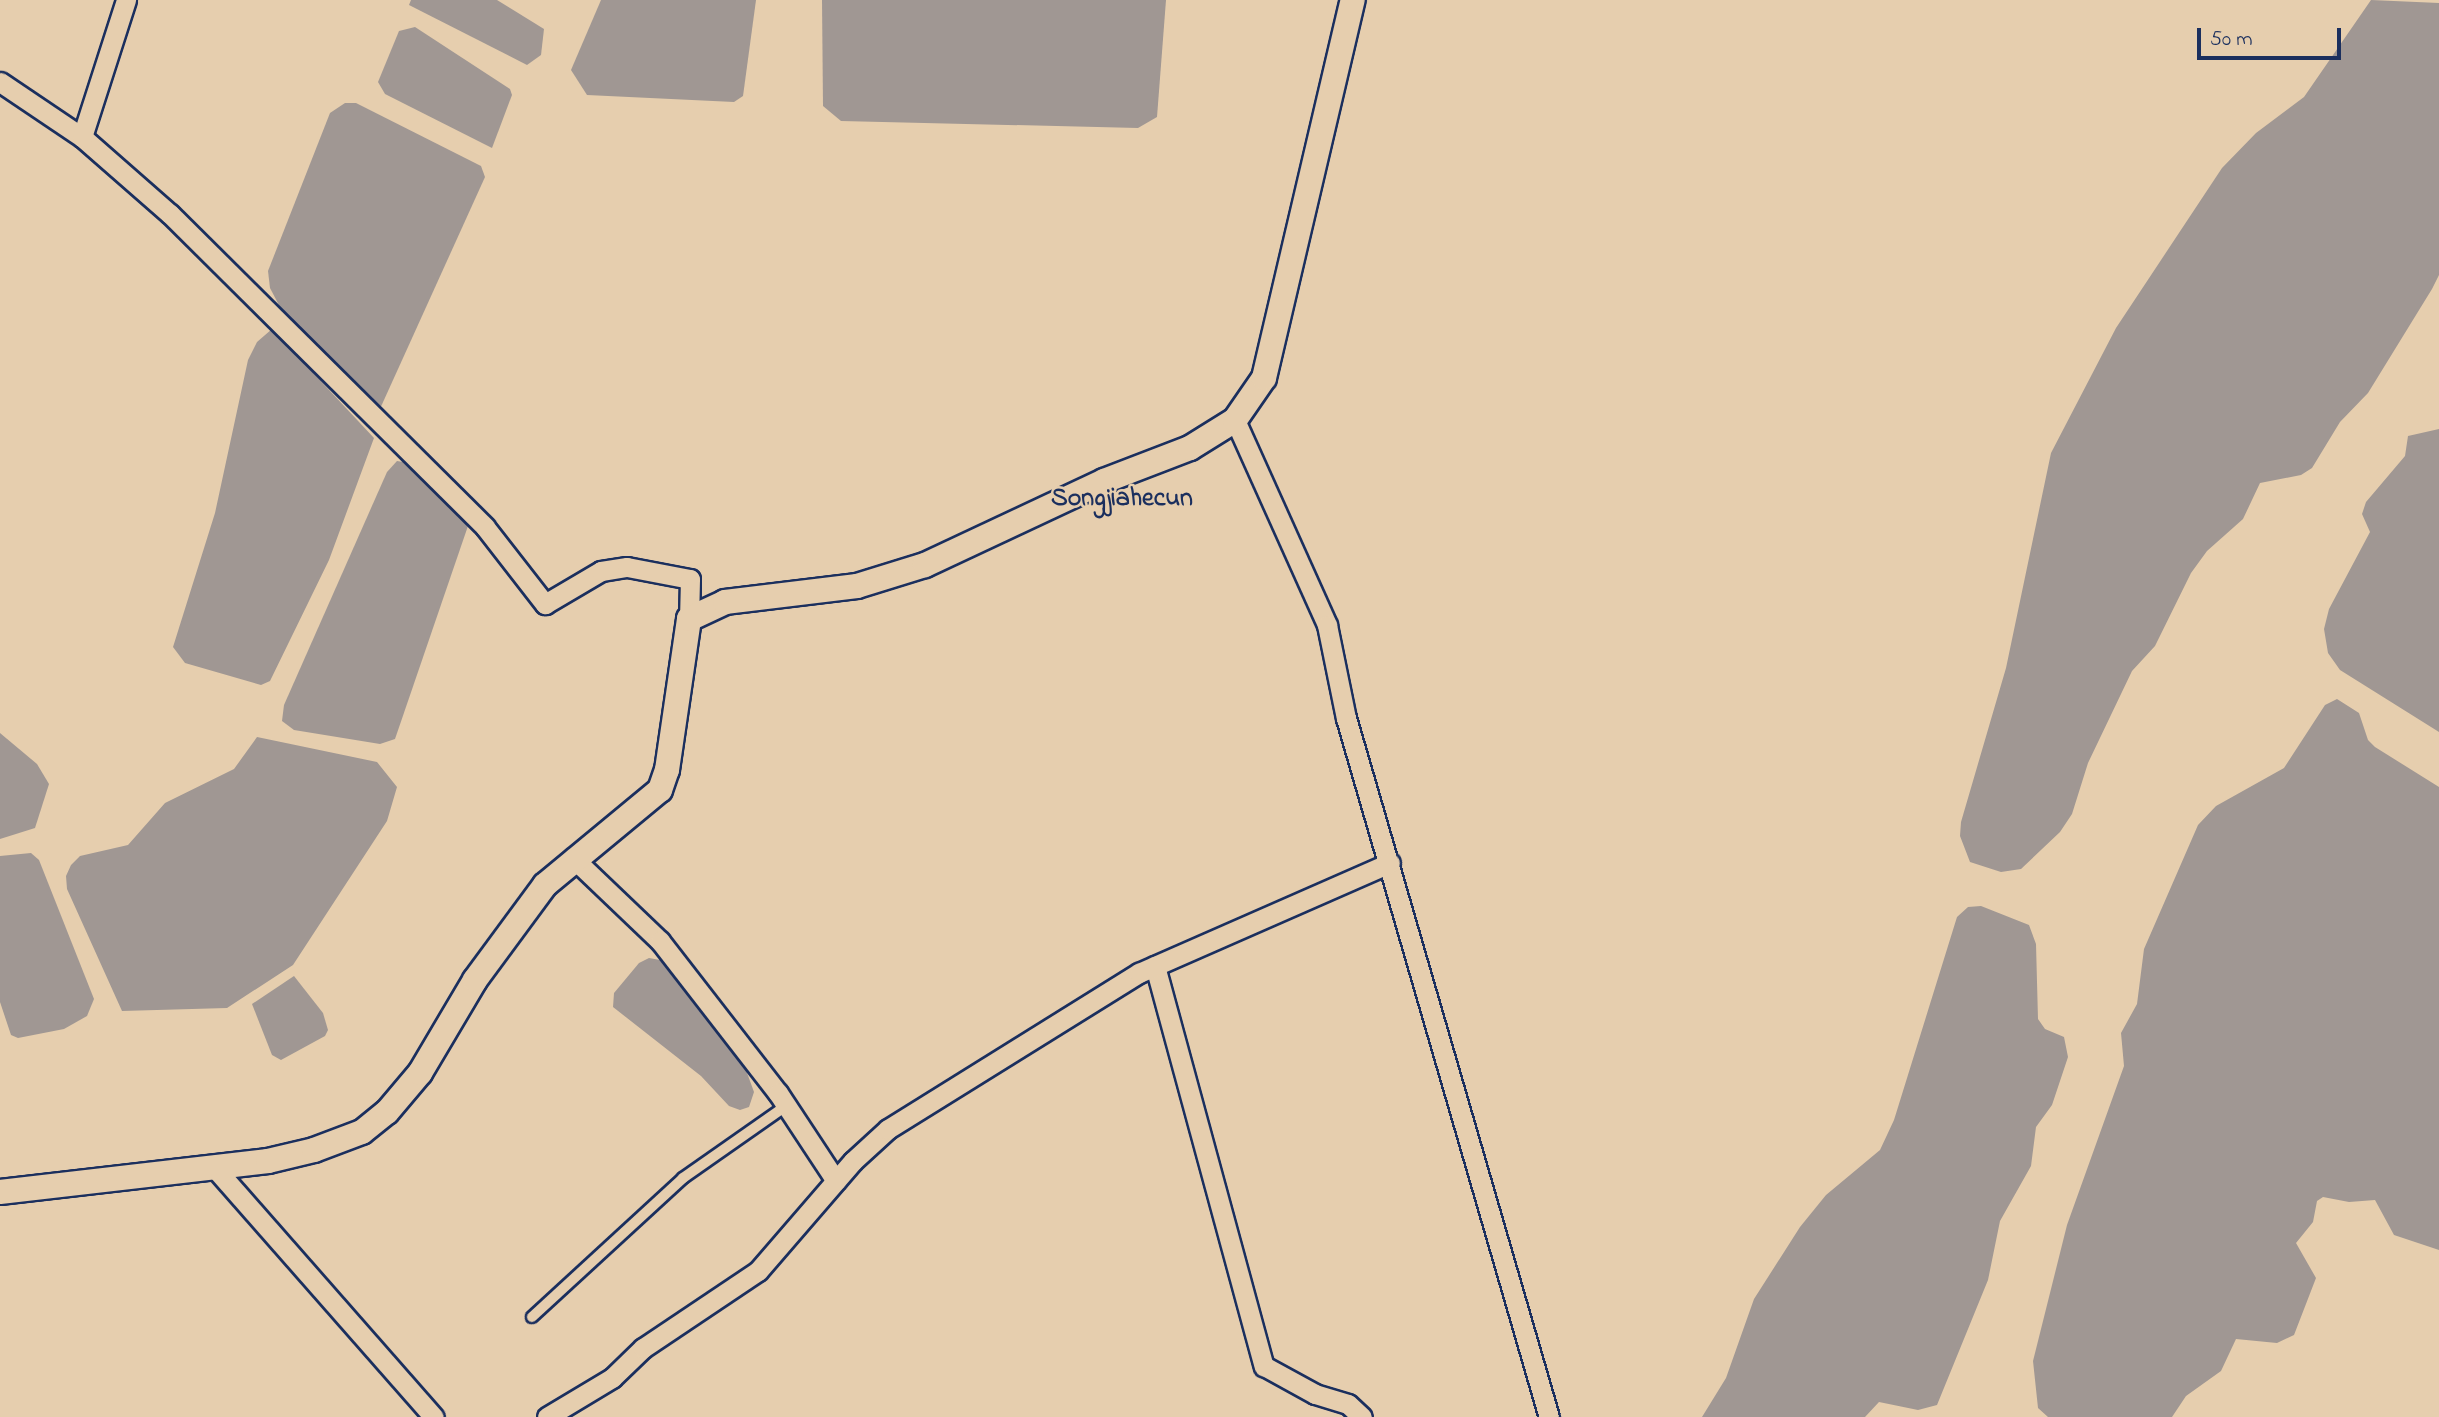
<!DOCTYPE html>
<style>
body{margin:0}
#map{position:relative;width:2439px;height:1417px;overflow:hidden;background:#e6ceae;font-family:"Indie Flower",sans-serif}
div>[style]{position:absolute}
.water>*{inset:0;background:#a09793}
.roads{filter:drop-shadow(2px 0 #1b2f5e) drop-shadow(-2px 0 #1b2f5e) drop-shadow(0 2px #1b2f5e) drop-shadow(0 -2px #1b2f5e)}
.service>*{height:10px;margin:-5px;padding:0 5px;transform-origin:5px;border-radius:5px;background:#e6ceae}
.minor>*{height:19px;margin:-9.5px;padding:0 9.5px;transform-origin:9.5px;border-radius:9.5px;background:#e6ceae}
.tertiary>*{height:24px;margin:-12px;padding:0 12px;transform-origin:12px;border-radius:12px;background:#e6ceae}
span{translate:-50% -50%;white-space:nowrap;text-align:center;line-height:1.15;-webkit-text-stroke:5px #e6ceae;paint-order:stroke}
.quarter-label{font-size:26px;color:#1b2f5e;font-weight:700}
.scale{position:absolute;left:2197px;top:28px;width:144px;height:32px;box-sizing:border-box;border:4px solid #1b2f5e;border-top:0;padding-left:9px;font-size:21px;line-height:24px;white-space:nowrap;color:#1b2f5e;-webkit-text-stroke:5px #e6ceae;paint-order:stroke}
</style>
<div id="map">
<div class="water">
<div style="clip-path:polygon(411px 0,497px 0,544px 29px,541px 55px,527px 65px,409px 5px)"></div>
<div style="clip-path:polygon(601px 0,756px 0,743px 96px,734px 102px,587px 95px,571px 70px)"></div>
<div style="clip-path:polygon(822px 0,1166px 0,1157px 117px,1138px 128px,841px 121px,823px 106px)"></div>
<div style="clip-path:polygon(2371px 0,2439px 3px,2439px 275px,2432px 289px,2368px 393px,2340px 422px,2312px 468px,2301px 475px,2260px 483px,2243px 519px,2207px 551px,2191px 573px,2155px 646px,2132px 671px,2088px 763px,2072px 814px,2060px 832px,2021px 869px,2001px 872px,1970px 862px,1960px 836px,1961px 822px,2006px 668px,2051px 453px,2116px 328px,2222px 168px,2256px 133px,2304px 97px)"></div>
<div style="clip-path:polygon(415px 27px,510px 89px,512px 95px,492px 148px,385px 94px,378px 82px,399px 31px)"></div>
<div style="clip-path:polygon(345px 103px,356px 103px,481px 166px,485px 177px,379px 411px,281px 309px,270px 288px,268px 271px,330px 113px)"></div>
<div style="clip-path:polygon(272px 329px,374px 438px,329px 560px,270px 681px,261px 685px,185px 663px,173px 647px,215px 513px,248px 360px,257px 342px)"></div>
<div style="clip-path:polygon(2439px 429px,2439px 732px,2340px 670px,2328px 653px,2324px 629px,2329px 609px,2370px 532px,2362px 514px,2366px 502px,2405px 456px,2408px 436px)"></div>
<div style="clip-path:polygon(397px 461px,403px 462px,469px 523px,395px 739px,380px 744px,294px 730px,282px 721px,284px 705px,387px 472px)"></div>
<div style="clip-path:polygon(2337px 699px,2359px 713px,2368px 740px,2375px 747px,2439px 787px,2439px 1250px,2394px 1235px,2375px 1200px,2349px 1202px,2323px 1197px,2317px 1201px,2313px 1222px,2296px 1243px,2316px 1278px,2294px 1335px,2277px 1343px,2236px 1339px,2221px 1371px,2186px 1396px,2172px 1417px,2048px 1417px,2038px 1408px,2033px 1361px,2067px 1225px,2124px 1066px,2121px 1033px,2137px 1004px,2144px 949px,2198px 825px,2216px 806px,2284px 768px,2325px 705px)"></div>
<div style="clip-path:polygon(0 733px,37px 764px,49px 784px,35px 828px,0 839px)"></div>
<div style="clip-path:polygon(257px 737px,377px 762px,397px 787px,387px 821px,293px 965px,227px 1008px,122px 1011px,67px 889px,66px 876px,71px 865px,80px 856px,128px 845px,165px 803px,234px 769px)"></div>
<div style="clip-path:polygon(31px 853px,39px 860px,94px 999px,87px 1016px,64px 1029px,18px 1038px,11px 1035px,0 1002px,0 856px)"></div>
<div style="clip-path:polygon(1981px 906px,2029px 925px,2036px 944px,2038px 1019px,2045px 1029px,2064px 1037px,2068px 1057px,2052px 1105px,2036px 1127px,2031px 1166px,2000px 1221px,1988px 1280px,1937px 1405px,1918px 1410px,1879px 1402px,1865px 1417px,1702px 1417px,1726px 1378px,1754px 1299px,1800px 1227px,1826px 1195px,1880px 1150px,1894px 1120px,1957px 917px,1968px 907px)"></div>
<div style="clip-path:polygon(649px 958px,660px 960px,746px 1070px,754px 1092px,749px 1107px,740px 1110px,729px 1106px,701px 1076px,613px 1007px,614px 993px,639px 963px)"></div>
<div style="clip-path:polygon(294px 976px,323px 1013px,328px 1030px,325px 1036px,281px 1060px,272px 1055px,252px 1004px)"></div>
</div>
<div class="roads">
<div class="service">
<div style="left:532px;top:1317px;width:205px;rotate:-42.6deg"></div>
<div style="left:683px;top:1178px;width:126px;rotate:-35deg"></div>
</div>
<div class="minor">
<div style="left:0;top:82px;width:99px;rotate:33.9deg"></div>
<div style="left:82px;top:137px;width:117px;rotate:41.2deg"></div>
<div style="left:170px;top:214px;width:444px;rotate:44.8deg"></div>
<div style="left:485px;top:527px;width:98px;rotate:52.1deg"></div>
<div style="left:545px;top:604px;width:65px;rotate:-30.5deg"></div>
<div style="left:601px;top:571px;width:26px;rotate:-9deg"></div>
<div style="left:627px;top:567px;width:64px;rotate:10.8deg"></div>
<div style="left:690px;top:579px;width:40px;rotate:91.4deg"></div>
<div style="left:82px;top:137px;width:144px;rotate:-72.2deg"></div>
<div style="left:1235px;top:420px;width:225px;rotate:65.8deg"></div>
<div style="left:1327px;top:625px;width:95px;rotate:78.5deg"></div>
<div style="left:1346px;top:718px;width:728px;rotate:73.81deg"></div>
<div style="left:573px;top:858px;width:120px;rotate:43.7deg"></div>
<div style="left:660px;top:941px;width:192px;rotate:52.2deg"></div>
<div style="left:778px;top:1093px;width:105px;rotate:56.6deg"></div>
<div style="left:1155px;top:966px;width:415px;rotate:74.8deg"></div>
<div style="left:1264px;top:1366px;width:58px;rotate:28.8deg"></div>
<div style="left:1315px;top:1394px;width:34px;rotate:17deg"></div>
<div style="left:1348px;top:1404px;width:19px;rotate:43deg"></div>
<div style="left:214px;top:1167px;width:333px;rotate:48.7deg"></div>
<div style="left:547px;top:1417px;width:76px;rotate:-31deg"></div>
<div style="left:612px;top:1378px;width:43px;rotate:-44.1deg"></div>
<div style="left:643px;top:1348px;width:138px;rotate:-33.8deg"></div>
<div style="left:758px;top:1271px;width:145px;rotate:-49.2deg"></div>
<div style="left:853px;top:1161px;width:47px;rotate:-42.4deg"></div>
<div style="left:888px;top:1129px;width:296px;rotate:-31.9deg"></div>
<div style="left:1139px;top:973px;width:274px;rotate:-23.7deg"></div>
</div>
<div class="tertiary">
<div style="left:0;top:1192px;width:270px;rotate:-6.6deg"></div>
<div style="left:268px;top:1161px;width:47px;rotate:-13.4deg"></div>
<div style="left:314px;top:1150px;width:51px;rotate:-20.6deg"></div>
<div style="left:362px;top:1132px;width:32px;rotate:-39deg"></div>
<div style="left:387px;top:1112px;width:51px;rotate:-49.8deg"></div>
<div style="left:420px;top:1073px;width:108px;rotate:-59.4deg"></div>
<div style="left:475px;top:980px;width:118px;rotate:-53.6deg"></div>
<div style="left:545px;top:885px;width:149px;rotate:-39.6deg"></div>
<div style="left:660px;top:790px;width:21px;rotate:-71deg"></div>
<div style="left:667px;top:770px;width:153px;rotate:-81.7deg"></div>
<div style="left:689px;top:619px;width:40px;rotate:-25deg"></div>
<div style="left:725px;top:602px;width:133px;rotate:-6.9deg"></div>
<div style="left:857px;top:586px;width:71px;rotate:-17.2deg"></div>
<div style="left:925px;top:565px;width:198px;rotate:-25.1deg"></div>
<div style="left:1104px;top:481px;width:92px;rotate:-21deg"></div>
<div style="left:1190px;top:448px;width:53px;rotate:-31.9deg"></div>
<div style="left:1235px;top:420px;width:51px;rotate:-55.4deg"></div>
<div style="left:1264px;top:378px;width:388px;rotate:-76.8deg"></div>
</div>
</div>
<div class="quarter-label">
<span style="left:1122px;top:500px">Songjiahecun</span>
</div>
<div class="scale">50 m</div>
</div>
